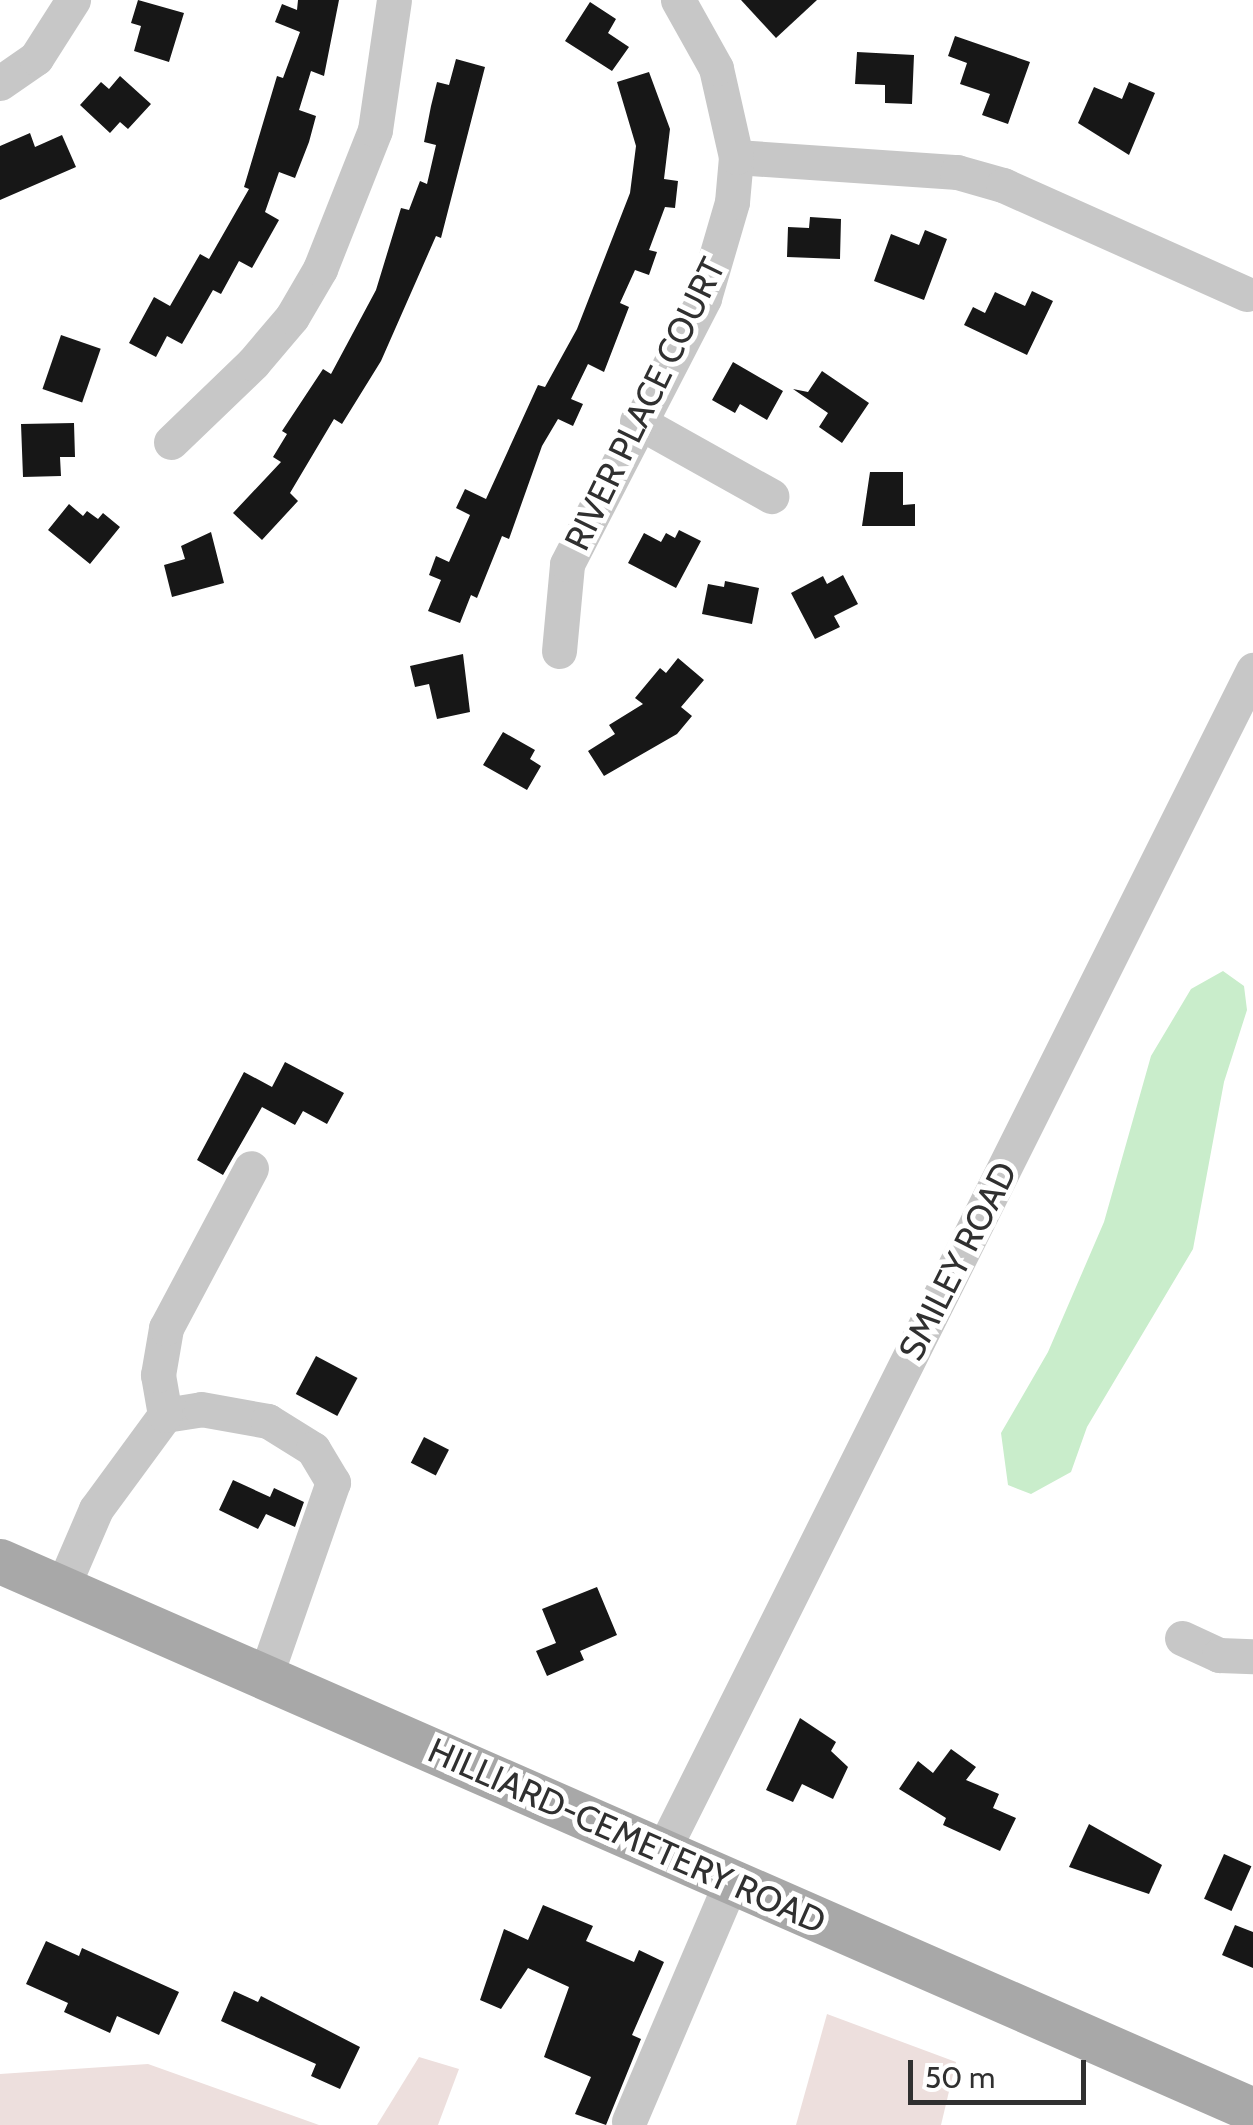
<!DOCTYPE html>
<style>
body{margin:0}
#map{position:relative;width:1253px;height:2125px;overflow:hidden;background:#fff;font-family:Cabin,sans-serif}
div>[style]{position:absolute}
.green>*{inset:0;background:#eddfdd}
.water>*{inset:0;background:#c9edcb}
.building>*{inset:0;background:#171717;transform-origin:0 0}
.minor>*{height:35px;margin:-17.5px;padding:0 17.5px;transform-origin:17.5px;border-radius:17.5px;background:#c7c7c7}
.major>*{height:45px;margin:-22.5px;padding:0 22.5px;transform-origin:22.5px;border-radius:22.5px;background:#a8a8a8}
span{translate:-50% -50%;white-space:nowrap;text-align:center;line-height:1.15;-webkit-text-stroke:10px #fff;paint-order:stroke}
.street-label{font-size:35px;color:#303030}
.scale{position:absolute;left:908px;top:2060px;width:178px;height:45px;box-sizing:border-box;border:5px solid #303030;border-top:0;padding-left:12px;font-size:30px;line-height:35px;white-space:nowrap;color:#303030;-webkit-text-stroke:8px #fff;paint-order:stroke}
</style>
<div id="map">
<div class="green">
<div style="clip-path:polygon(827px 2014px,956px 2062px,941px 2125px,796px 2125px)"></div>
<div style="clip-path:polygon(419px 2057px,459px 2069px,438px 2125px,377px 2125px)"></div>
<div style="clip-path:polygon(148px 2064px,319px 2125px,0 2125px,0 2074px)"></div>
</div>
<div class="water">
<div style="clip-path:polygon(1223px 971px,1244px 986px,1247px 1010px,1224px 1082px,1193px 1249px,1087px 1427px,1071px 1472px,1031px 1494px,1008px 1485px,1001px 1433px,1048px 1352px,1104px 1222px,1151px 1056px,1191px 989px)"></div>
</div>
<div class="building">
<div style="clip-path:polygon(138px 0,184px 13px,169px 62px,134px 51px,141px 26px,131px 23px)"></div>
<div style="clip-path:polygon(298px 0,339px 0,324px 76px,311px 71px,299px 110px,316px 116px,309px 142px,295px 178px,279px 172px,265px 212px,279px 220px,252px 268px,239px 261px,221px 294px,213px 290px,182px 344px,167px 336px,156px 357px,129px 343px,154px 297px,170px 306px,200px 254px,209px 259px,249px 189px,244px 187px,277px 76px,283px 78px,300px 32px,275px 22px,282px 4px,297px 10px)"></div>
<div style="clip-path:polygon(741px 0,817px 0,776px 38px)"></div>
<div style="clip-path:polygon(590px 2px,616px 19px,608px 33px,629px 47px,612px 71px,565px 41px)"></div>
<div style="clip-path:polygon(955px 36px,1030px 62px,1008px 124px,982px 115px,990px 94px,960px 84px,967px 63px,948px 56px)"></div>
<div style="clip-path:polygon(857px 52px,914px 55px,912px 104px,885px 103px,885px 85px,855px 84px)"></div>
<div style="clip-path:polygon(456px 59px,485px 67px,441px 238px,436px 236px,381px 361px,342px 424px,334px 419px,290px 493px,298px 501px,262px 540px,233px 513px,281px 462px,273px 457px,287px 434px,282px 431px,323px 369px,331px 374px,376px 290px,401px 208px,409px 210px,420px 181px,427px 184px,436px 145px,424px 142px,431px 106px,437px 82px,449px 85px)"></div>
<div style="clip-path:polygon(649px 72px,670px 129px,664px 179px,678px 181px,675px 208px,665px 207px,649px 250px,657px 252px,649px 275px,635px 270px,620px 303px,629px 307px,604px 372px,588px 364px,571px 399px,583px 404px,573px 426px,558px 419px,542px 446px,509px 539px,502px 536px,477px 598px,471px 595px,460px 623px,428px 611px,441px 580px,429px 575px,436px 556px,449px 562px,470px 515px,456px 508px,465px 489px,486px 499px,538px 385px,545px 387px,577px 329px,630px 193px,636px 146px,617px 82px)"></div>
<div style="clip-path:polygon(120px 76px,151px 104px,128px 129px,120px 122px,110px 133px,80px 105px,101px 82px,109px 89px)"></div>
<div style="clip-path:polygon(1129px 82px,1155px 93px,1129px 155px,1078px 123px,1094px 87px,1122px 99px)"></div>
<div style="clip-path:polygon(30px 133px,35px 147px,62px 135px,76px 167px,0 200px,0 146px)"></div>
<div style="clip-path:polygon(810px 217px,841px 219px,840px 259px,787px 257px,788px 227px,809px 228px)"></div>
<div style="clip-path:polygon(925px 230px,947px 239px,924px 300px,874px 281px,891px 234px,919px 245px)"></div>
<div style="clip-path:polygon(1032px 291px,1053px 301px,1027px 355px,964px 325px,973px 307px,985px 313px,995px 292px,1025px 306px)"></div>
<div style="left:61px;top:335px;width:42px;height:57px;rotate:19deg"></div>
<div style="clip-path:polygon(733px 362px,783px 391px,767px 420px,740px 404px,735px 413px,712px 400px)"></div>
<div style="clip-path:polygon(822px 371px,869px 403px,842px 443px,819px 427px,828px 413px,793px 389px,808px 392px)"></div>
<div style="clip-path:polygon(74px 423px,75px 457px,60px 457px,61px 476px,23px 477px,21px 424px)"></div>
<div style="clip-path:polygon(870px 472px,903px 472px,903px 505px,915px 504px,915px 526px,862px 526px)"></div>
<div style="clip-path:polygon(69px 504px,83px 516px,87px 511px,98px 519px,103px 513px,120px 527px,90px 564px,48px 530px)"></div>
<div style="clip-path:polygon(679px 530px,701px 541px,676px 588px,628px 563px,644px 533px,661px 542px,666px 533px,675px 538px)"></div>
<div style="clip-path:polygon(211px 532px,224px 583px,172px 597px,164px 565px,185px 559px,181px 546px)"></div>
<div style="clip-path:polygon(843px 575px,858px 604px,834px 616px,840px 627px,815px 639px,791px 593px,823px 576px,827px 584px)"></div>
<div style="clip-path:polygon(725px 581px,759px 588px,752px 624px,702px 614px,708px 584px,724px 587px)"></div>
<div style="clip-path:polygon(463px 654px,470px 712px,437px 719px,429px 684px,415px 687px,410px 666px)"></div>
<div style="clip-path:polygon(678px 658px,704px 680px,681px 707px,692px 716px,677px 734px,604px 776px,588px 751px,615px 734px,609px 725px,643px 704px,635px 698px,660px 668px,666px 673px)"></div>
<div style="clip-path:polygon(503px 732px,535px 750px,530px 759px,541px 766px,527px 790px,483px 765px)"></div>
<div style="clip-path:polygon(285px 1062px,344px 1093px,327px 1124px,303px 1111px,295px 1125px,262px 1107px,223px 1175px,197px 1160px,244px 1072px,272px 1087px)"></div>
<div style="left:316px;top:1356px;width:47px;height:43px;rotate:28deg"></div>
<div style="left:424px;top:1437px;width:28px;height:29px;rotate:27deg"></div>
<div style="clip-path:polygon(233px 1480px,270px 1497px,274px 1488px,304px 1502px,295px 1527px,266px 1514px,258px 1529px,219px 1510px)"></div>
<div style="clip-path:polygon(597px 1587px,617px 1635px,580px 1651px,584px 1660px,547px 1676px,536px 1651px,556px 1643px,542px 1609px)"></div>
<div style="clip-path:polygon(800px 1718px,836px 1742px,831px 1751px,848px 1767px,833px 1799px,802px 1784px,793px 1802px,766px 1790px)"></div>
<div style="clip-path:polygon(951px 1749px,976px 1767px,966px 1780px,999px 1794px,993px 1808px,1016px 1818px,1000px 1851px,943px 1825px,946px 1818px,899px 1789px,918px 1761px,933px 1773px)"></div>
<div style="clip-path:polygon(1089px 1824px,1162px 1865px,1149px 1894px,1069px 1867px)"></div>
<div style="left:1224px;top:1854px;width:30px;height:49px;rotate:24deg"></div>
<div style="clip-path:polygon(543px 1905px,593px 1926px,586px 1941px,634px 1962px,639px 1950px,664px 1962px,632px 2035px,641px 2039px,606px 2125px,575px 2114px,591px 2077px,544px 2057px,569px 1987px,528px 1968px,501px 2009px,480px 2000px,504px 1929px,528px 1940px)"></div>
<div style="clip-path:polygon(1235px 1925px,1253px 1932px,1253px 1968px,1222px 1955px)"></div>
<div style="clip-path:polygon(46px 1941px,79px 1956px,82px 1948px,179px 1992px,159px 2035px,117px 2016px,110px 2033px,64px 2012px,68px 2003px,26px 1984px)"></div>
<div style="clip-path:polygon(234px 1991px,258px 2002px,261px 1996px,360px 2047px,340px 2089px,311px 2076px,316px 2064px,221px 2021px)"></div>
</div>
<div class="minor">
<div style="left:0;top:83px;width:44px;rotate:-34.8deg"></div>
<div style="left:36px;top:58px;width:69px;rotate:-57.5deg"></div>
<div style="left:736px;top:157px;width:222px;rotate:3.9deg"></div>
<div style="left:957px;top:172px;width:48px;rotate:15.8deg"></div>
<div style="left:1003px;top:185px;width:267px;rotate:24.1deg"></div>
<div style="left:637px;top:421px;width:154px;rotate:29.2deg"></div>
<div style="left:171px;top:442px;width:114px;rotate:-43.9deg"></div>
<div style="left:253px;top:363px;width:60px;rotate:-49.7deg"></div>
<div style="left:292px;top:317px;width:56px;rotate:-59.7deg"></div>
<div style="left:320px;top:269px;width:149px;rotate:-68.4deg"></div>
<div style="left:375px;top:130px;width:131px;rotate:-81.7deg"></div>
<div style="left:559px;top:651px;width:87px;rotate:-84.7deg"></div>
<div style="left:567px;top:564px;width:299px;rotate:-62.7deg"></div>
<div style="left:704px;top:298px;width:100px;rotate:-73.7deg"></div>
<div style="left:732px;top:202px;width:45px;rotate:-84.9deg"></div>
<div style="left:736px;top:157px;width:91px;rotate:-102.7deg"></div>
<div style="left:716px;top:68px;width:78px;rotate:-119.2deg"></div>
<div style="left:165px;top:1415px;width:36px;rotate:-9deg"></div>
<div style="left:201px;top:1409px;width:68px;rotate:10.2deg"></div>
<div style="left:268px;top:1421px;width:53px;rotate:31.9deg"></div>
<div style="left:313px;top:1449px;width:39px;rotate:59deg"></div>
<div style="left:333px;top:1482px;width:207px;rotate:109.2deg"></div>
<div style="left:62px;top:1588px;width:86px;rotate:-66.7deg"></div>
<div style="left:96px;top:1509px;width:117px;rotate:-53.7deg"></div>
<div style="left:165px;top:1415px;width:41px;rotate:-99.9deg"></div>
<div style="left:158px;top:1375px;width:48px;rotate:-80.3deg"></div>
<div style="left:166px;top:1328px;width:181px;rotate:-62deg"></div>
<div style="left:1182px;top:1638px;width:41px;rotate:24.7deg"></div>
<div style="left:1219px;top:1655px;width:34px;rotate:2deg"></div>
<div style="left:662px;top:1852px;width:1322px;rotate:-63.43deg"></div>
<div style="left:629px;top:2121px;width:260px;rotate:-66.9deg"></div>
</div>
<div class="major">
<div style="left:0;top:1561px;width:1368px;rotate:23.66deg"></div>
</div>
<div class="street-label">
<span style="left:645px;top:404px;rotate:-64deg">RIVER PLACE COURT</span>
<span style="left:958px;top:1261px;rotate:-63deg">SMILEY ROAD</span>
<span style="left:627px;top:1836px;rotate:24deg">HILLIARD-CEMETERY ROAD</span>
</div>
<div class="scale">50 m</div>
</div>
